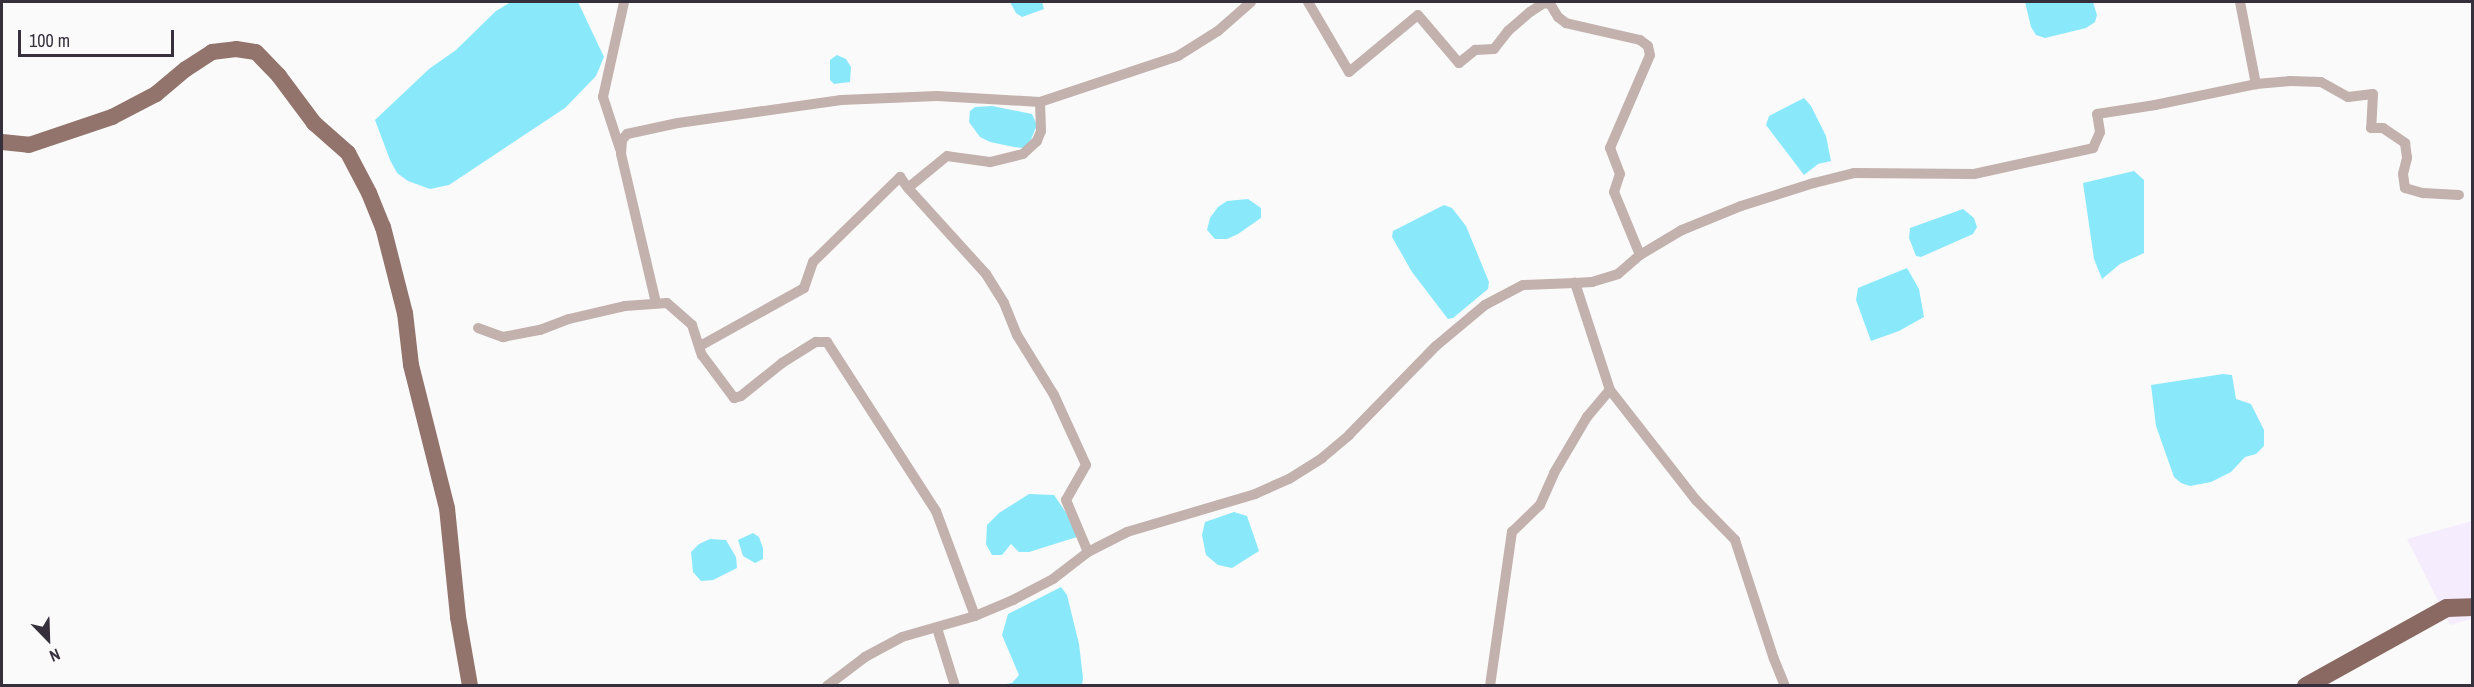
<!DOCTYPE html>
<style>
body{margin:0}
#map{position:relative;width:2474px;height:687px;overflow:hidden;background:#fafafa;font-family:"Archivo Narrow",sans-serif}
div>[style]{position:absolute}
.industrial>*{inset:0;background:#f5ecfd}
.water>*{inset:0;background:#89e9fb}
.minor>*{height:10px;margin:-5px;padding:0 5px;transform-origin:5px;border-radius:5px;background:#c2b1ad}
.primary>*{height:16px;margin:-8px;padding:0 8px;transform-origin:8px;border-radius:8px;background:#92746d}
.trunk>*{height:18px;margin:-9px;padding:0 9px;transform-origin:9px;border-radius:9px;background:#896962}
span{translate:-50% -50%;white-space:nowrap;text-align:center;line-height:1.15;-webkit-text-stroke:4.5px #fafafa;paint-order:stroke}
.frame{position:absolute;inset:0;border:3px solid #36303d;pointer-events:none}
.north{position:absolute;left:18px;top:609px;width:60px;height:60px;-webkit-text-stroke:4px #fafafa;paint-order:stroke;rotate:157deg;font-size:16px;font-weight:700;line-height:24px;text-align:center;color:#36303d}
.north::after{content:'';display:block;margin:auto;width:21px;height:27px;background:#36303d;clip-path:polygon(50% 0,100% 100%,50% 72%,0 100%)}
.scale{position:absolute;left:18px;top:30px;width:156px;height:27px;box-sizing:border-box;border:3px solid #36303d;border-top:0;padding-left:8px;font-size:18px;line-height:21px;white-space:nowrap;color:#36303d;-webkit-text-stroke:4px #fafafa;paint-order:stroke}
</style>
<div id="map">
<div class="industrial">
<div style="clip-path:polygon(2472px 521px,2472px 619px,2450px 625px,2407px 539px)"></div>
</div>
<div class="water">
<div style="clip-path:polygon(511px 2px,578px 2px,604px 57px,596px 76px,565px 108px,449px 185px,430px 189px,408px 181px,397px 173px,390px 160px,375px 120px,429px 69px,456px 50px,496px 11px)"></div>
<div style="clip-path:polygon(1010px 2px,1042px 2px,1044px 9px,1022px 17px,1016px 13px)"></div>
<div style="clip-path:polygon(2025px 2px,2093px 2px,2097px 15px,2095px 22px,2086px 28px,2045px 38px,2036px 35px,2031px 27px)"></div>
<div style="clip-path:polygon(837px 55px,846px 59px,851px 67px,850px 82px,834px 84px,830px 80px,830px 60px)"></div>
<div style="clip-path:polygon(1804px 98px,1811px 106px,1826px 136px,1831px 161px,1818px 164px,1804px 175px,1766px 125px,1769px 116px)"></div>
<div style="clip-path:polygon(992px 106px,1032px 114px,1037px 125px,1030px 142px,1023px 148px,1014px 147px,990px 142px,980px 137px,969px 122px,970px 111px,975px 107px)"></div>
<div style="clip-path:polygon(2134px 171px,2144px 180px,2144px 253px,2120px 264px,2102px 279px,2094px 259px,2083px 183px)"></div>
<div style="clip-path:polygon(1248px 199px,1261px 208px,1261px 218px,1238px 234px,1227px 239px,1215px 239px,1207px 230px,1210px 218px,1218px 207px,1227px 201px)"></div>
<div style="clip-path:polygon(1444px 205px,1452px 208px,1466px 226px,1489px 282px,1488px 289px,1453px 318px,1448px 319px,1412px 272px,1392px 237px,1393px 231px)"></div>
<div style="clip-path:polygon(1963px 209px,1974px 218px,1977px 227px,1973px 234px,1921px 257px,1916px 256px,1909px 238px,1910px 228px)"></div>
<div style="clip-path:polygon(1907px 268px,1919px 289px,1924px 317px,1899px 331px,1871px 341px,1856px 300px,1858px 288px)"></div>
<div style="clip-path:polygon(2223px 374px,2232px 375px,2236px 399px,2251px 404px,2264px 430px,2264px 446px,2256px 454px,2245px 457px,2231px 472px,2211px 482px,2190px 486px,2181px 483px,2174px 477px,2156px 426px,2151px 385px)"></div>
<div style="clip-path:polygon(1029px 494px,1054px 495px,1067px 514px,1077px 537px,1029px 552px,1019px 552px,1011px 544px,1002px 555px,992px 555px,986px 544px,987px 525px,999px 513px)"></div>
<div style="clip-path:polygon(1234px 512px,1247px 516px,1259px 551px,1232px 568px,1218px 565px,1206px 555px,1202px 535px,1205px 522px)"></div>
<div style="clip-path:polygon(753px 533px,759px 537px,763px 548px,763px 559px,755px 563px,743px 556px,738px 540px)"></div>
<div style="clip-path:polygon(710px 539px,726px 540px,736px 557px,737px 568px,713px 580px,701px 581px,693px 572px,691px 552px,699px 544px)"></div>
<div style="clip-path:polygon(1061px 587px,1067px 595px,1079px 644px,1083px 678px,1082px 685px,1000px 685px,1012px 683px,1019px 675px,1002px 635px,1008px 614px)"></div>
</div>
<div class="minor">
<div style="left:1308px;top:2px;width:81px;rotate:59.6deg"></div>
<div style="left:1349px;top:72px;width:89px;rotate:-39.6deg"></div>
<div style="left:1418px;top:15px;width:63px;rotate:49.5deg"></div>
<div style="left:1459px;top:63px;width:21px;rotate:-39deg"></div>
<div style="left:1475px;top:50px;width:19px;rotate:-3deg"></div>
<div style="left:1494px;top:49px;width:23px;rotate:-52deg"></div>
<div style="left:1508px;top:31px;width:29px;rotate:-41deg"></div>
<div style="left:1530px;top:12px;width:17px;rotate:-33deg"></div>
<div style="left:1544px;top:3px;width:6px;rotate:9deg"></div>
<div style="left:2240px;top:2px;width:84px;rotate:79deg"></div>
<div style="left:1040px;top:102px;width:29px;rotate:88deg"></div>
<div style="left:1041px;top:131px;width:11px;rotate:112deg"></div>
<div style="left:1037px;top:141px;width:19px;rotate:137deg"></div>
<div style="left:1023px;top:154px;width:34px;rotate:166deg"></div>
<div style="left:990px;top:162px;width:43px;rotate:-172.1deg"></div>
<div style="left:947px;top:156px;width:50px;rotate:140.6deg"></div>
<div style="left:908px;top:188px;width:116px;rotate:47.8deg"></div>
<div style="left:986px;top:274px;width:34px;rotate:58deg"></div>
<div style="left:1004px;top:303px;width:35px;rotate:68deg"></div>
<div style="left:1017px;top:335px;width:70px;rotate:58.3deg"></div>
<div style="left:1054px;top:395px;width:77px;rotate:65.4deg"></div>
<div style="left:1086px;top:465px;width:40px;rotate:119.7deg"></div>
<div style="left:1066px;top:500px;width:56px;rotate:67.1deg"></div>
<div style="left:620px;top:149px;width:55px;rotate:-108.1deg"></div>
<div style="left:603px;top:97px;width:97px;rotate:-77.5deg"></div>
<div style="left:1640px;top:255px;width:49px;rotate:-30.8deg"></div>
<div style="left:1682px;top:230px;width:64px;rotate:-22.1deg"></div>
<div style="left:1741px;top:206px;width:77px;rotate:-17.5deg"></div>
<div style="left:1814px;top:183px;width:41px;rotate:-14deg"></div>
<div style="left:1854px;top:173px;width:120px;rotate:0.5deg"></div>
<div style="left:1974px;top:174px;width:122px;rotate:-12.3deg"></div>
<div style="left:2093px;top:148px;width:17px;rotate:-66deg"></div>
<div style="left:2100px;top:132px;width:18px;rotate:-99deg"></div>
<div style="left:2097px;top:114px;width:59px;rotate:-8.8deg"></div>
<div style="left:2155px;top:105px;width:103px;rotate:-11.7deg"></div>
<div style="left:2256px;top:84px;width:34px;rotate:-5deg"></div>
<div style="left:2290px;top:81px;width:31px;rotate:2deg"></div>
<div style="left:2321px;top:82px;width:31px;rotate:29deg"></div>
<div style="left:2348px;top:97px;width:25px;rotate:-7deg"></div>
<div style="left:2373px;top:94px;width:34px;rotate:93deg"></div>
<div style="left:2371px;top:128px;width:12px"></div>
<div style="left:2383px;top:128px;width:27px;rotate:34deg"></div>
<div style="left:2405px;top:143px;width:15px;rotate:82deg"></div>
<div style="left:2407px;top:158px;width:16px;rotate:104deg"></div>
<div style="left:2403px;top:174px;width:14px;rotate:82deg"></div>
<div style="left:2405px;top:188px;width:19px;rotate:16deg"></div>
<div style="left:2423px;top:193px;width:36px;rotate:3deg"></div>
<div style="left:656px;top:303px;width:153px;rotate:-103.2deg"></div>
<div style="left:621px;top:154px;width:14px;rotate:-86deg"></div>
<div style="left:622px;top:140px;width:8px;rotate:-50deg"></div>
<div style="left:627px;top:134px;width:52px;rotate:-12.2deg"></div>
<div style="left:678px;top:123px;width:165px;rotate:-8deg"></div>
<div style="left:841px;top:100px;width:96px;rotate:-2.4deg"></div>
<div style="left:937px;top:96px;width:103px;rotate:3.3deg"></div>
<div style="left:1040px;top:102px;width:145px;rotate:-18.4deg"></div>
<div style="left:1178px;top:56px;width:47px;rotate:-32deg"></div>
<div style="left:1218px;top:31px;width:44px;rotate:-41.3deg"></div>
<div style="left:478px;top:328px;width:27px;rotate:20deg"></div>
<div style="left:503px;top:337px;width:38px;rotate:-11deg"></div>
<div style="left:540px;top:330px;width:31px;rotate:-21deg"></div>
<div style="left:569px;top:319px;width:57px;rotate:-13.1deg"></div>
<div style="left:625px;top:306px;width:42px;rotate:-4.1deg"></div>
<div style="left:667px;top:303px;width:33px;rotate:41deg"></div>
<div style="left:692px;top:325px;width:32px;rotate:72deg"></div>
<div style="left:702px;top:355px;width:54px;rotate:53.3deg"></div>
<div style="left:734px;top:398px;width:7px;rotate:-16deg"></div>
<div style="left:741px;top:396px;width:53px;rotate:-38.8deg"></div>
<div style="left:782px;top:363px;width:40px;rotate:-32deg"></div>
<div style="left:816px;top:342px;width:11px"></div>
<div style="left:827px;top:342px;width:201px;rotate:57.2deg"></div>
<div style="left:936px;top:511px;width:112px;rotate:69.6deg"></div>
<div style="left:700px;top:346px;width:119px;rotate:-29.1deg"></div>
<div style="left:804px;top:288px;width:28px;rotate:-71deg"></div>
<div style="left:813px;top:262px;width:122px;rotate:-44.3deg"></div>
<div style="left:900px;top:177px;width:14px;rotate:54deg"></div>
<div style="left:1610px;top:390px;width:140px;rotate:52deg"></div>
<div style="left:1696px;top:500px;width:56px;rotate:45.7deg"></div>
<div style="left:1735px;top:540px;width:125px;rotate:71.9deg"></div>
<div style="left:1774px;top:659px;width:29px;rotate:68deg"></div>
<div style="left:937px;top:628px;width:61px;rotate:72.8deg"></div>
<div style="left:827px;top:686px;width:48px;rotate:-37.3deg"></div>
<div style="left:865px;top:657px;width:42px;rotate:-28.4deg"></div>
<div style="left:902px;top:637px;width:76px;rotate:-16deg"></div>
<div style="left:975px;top:616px;width:41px;rotate:-22.8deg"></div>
<div style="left:1013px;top:600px;width:45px;rotate:-27.7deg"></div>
<div style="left:1053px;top:579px;width:44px;rotate:-37.6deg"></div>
<div style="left:1088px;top:552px;width:44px;rotate:-27.1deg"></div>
<div style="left:1127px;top:532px;width:134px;rotate:-16.5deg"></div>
<div style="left:1255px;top:494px;width:37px;rotate:-24deg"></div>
<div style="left:1289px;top:479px;width:39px;rotate:-32deg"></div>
<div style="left:1322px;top:458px;width:35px;rotate:-40deg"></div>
<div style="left:1349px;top:435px;width:124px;rotate:-45.7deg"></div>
<div style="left:1436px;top:346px;width:64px;rotate:-39.9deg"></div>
<div style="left:1485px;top:305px;width:43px;rotate:-27.8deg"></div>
<div style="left:1523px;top:285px;width:52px;rotate:-2.2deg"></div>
<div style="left:1490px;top:686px;width:156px;rotate:-81.9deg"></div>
<div style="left:1512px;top:532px;width:39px;rotate:-44deg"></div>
<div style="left:1540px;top:505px;width:35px;rotate:-66deg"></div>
<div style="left:1554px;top:473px;width:65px;rotate:-59.5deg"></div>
<div style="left:1587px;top:417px;width:35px;rotate:-50deg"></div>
<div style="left:1610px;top:390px;width:113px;rotate:-108.1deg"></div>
<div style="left:1575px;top:283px;width:17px;rotate:-3deg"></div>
<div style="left:1592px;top:282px;width:27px;rotate:-17deg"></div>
<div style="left:1618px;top:274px;width:29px;rotate:-41deg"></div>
<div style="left:1640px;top:255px;width:68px;rotate:-112.4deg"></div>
<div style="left:1614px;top:192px;width:19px;rotate:-72deg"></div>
<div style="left:1620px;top:174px;width:28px;rotate:-111deg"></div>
<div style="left:1610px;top:148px;width:101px;rotate:-66.7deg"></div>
<div style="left:1650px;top:55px;width:9px;rotate:-103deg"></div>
<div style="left:1648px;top:46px;width:10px;rotate:-143deg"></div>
<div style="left:1640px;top:40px;width:76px;rotate:-167.1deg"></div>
<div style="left:1566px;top:23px;width:10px;rotate:-143deg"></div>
<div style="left:1558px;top:17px;width:17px;rotate:-121deg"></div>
</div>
<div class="primary">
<div style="left:2px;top:142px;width:27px;rotate:6deg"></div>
<div style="left:29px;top:145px;width:88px;rotate:-18.6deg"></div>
<div style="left:112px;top:117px;width:50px;rotate:-27.6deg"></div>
<div style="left:156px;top:94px;width:39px;rotate:-40deg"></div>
<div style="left:186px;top:69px;width:31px;rotate:-33deg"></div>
<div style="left:212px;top:52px;width:24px;rotate:-7deg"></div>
<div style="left:236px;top:49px;width:20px;rotate:9deg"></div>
<div style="left:256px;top:52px;width:33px;rotate:46deg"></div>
<div style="left:279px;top:76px;width:59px;rotate:53.3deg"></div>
<div style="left:314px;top:123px;width:45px;rotate:41.4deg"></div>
<div style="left:348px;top:153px;width:45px;rotate:62.3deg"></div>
<div style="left:369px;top:193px;width:37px;rotate:68deg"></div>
<div style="left:383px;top:227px;width:89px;rotate:75.7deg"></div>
<div style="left:405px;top:313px;width:52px;rotate:83.4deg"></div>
<div style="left:411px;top:365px;width:147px;rotate:75.9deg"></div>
<div style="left:447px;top:508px;width:110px;rotate:84.2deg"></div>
<div style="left:458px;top:617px;width:70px;rotate:80.1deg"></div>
</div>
<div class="trunk">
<div style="left:2306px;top:686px;width:161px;rotate:-29deg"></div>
<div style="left:2447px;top:608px;width:25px;rotate:-2deg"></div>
</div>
<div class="frame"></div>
<div class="north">N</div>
<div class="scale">100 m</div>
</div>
